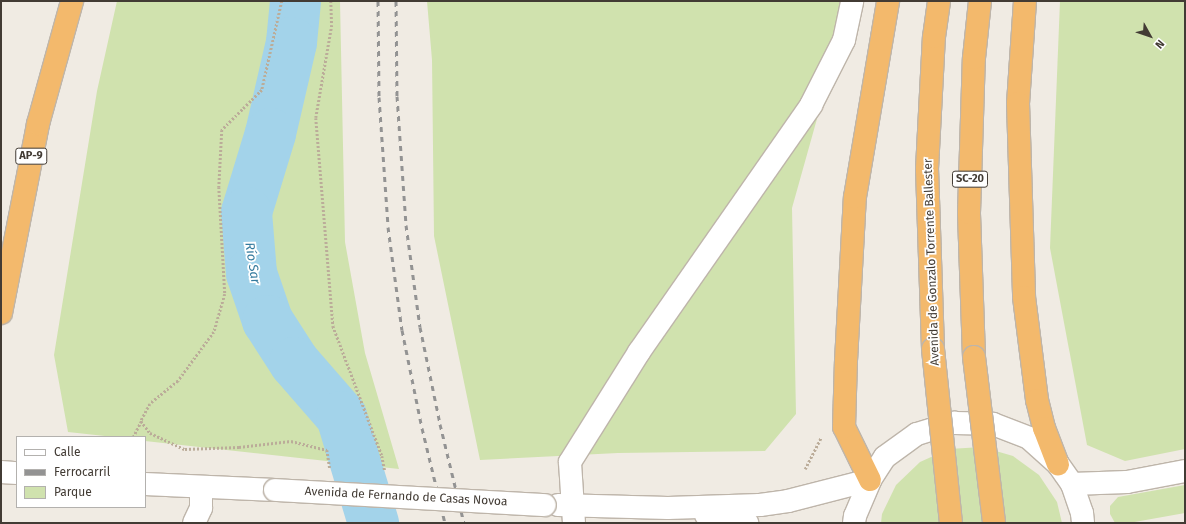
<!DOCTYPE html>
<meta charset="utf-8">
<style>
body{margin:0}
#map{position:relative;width:1186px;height:524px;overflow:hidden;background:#f0ebe3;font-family:"Fira Sans",sans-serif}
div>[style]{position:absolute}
.green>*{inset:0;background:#d0e2ae}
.river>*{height:51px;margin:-25.5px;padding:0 25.5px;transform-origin:25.5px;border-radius:25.5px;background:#a3d3ea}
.path>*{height:2.5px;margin-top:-1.25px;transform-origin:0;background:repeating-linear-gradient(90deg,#bbac99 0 2px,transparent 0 4px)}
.roads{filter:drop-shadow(1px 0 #beb5aa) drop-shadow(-1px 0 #beb5aa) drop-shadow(0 1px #beb5aa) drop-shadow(0 -1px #beb5aa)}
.minor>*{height:22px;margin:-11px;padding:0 11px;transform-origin:11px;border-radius:11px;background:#fff}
.highway>*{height:22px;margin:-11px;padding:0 11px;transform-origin:11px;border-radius:11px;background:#f3b96c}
.rail>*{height:3px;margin-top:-1.5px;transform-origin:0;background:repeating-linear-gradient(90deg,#939393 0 5px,transparent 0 10px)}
.bridges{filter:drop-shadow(1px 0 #beb5aa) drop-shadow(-1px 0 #beb5aa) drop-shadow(0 1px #beb5aa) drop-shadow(0 -1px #beb5aa)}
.minor-bridge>*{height:22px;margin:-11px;padding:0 11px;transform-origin:11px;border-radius:11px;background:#fff}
.highway-bridge>*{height:22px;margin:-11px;padding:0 11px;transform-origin:11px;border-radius:11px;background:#f3b96c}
span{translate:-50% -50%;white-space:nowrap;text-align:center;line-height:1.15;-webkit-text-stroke:3.5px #fff;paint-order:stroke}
.shield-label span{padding:1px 3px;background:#fff;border:1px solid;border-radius:3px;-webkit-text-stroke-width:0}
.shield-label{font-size:11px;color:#423b34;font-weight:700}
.street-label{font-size:12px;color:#423b34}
.water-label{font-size:13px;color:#347a9d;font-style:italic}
.frame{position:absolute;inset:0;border:2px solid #423b34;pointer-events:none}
.legend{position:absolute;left:16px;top:436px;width:130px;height:72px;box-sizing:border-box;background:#fff;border:1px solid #b3b1ae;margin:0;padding:5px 7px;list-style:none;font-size:12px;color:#423b34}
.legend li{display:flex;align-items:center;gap:8px;height:20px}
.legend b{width:20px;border:1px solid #b3b1ae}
.north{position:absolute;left:1130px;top:16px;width:40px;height:40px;-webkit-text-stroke:3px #fff;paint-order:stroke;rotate:130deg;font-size:11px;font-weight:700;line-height:16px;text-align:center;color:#423b34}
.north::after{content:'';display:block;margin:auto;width:14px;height:18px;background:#423b34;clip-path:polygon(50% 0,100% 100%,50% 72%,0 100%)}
</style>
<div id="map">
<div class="green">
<div style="clip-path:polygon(117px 1px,340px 1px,345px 242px,365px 353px,399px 469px,145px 441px,145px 437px,114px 437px,68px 432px,54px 355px,97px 91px)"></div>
<div style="clip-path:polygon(427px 1px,850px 1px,792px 208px,796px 414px,765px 451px,618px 453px,480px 460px,434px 236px,432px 60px)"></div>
<div style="clip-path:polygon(1060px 1px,1185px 1px,1185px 449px,1125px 461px,1087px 445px,1050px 248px)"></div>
<div style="clip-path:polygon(982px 447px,1013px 456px,1039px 475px,1057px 502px,1062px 523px,881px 523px,882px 514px,896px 485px,920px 462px,949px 449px)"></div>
<div style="clip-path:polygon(1185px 485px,1185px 513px,1129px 523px,1115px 523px,1110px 514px,1110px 506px,1118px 497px)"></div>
</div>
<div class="river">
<div style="left:295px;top:1px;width:41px;rotate:95.6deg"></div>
<div style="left:291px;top:42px;width:93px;rotate:103deg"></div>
<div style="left:270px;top:133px;width:83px;rotate:106.9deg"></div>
<div style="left:246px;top:212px;width:61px;rotate:85.3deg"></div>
<div style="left:251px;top:273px;width:50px;rotate:71.2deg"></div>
<div style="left:267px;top:320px;width:50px;rotate:57.3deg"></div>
<div style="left:294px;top:362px;width:72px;rotate:49deg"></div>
<div style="left:341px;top:416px;width:112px;rotate:73.3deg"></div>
</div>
<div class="path">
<div style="left:282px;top:1px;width:91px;rotate:102.7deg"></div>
<div style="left:262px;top:90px;width:57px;rotate:135deg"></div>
<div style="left:222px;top:130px;width:57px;rotate:93deg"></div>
<div style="left:219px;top:187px;width:107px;rotate:86.8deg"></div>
<div style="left:225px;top:294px;width:40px;rotate:106deg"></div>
<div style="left:214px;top:332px;width:61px;rotate:126.3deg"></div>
<div style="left:178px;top:381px;width:36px;rotate:141deg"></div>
<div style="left:150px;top:404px;width:19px;rotate:118deg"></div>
<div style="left:141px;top:421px;width:15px;rotate:53deg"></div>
<div style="left:150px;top:433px;width:38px;rotate:25deg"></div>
<div style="left:185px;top:449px;width:54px;rotate:-2.1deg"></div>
<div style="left:239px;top:447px;width:52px;rotate:-6.6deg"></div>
<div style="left:291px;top:441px;width:37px;rotate:14deg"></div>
<div style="left:327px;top:450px;width:18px;rotate:81deg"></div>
<div style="left:331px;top:1px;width:24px;rotate:88deg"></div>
<div style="left:332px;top:25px;width:94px;rotate:99.8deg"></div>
<div style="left:316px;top:118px;width:209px;rotate:85.3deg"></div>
<div style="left:333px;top:326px;width:139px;rotate:69.3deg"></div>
<div style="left:382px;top:456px;width:15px;rotate:79deg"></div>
<div style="left:133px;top:437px;width:18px;rotate:-63deg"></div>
<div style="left:805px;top:469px;width:35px;rotate:-63deg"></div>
</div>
<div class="roads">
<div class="minor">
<div style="left:1px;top:472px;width:16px;rotate:4deg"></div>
<div style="left:145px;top:484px;width:130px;rotate:2.6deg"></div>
<div style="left:1072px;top:484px;width:55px;rotate:-2.1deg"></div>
<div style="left:1127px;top:482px;width:59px;rotate:-10.7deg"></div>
<div style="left:558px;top:505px;width:110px;rotate:1.6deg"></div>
<div style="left:668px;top:508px;width:92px;rotate:-1.9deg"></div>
<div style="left:760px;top:505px;width:28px;rotate:-8deg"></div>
<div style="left:788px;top:501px;width:85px;rotate:-14.4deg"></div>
<div style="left:706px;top:515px;width:42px;rotate:11deg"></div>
<div style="left:194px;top:523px;width:17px;rotate:-65deg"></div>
<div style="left:201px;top:508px;width:21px;rotate:-90deg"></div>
<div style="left:574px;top:523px;width:61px;rotate:-93.8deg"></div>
<div style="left:570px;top:462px;width:130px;rotate:-57.9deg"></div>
<div style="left:639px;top:352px;width:301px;rotate:-55.1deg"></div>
<div style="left:811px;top:105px;width:73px;rotate:-63.1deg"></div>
<div style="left:844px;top:40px;width:40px;rotate:-78deg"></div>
<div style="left:854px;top:523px;width:7px;rotate:-82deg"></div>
<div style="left:855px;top:516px;width:39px;rotate:-67deg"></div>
<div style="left:870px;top:480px;width:27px;rotate:-57deg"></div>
<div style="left:885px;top:457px;width:39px;rotate:-36deg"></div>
<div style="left:917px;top:434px;width:39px;rotate:-17deg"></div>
<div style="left:954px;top:423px;width:39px;rotate:1deg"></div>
<div style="left:993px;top:424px;width:39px;rotate:21deg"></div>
<div style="left:1029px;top:438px;width:39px;rotate:42deg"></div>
<div style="left:1058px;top:464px;width:24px;rotate:55deg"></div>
<div style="left:1072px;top:484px;width:31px;rotate:71deg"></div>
<div style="left:1082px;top:513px;width:10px;rotate:84deg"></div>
</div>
<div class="highway">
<div style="left:1025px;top:1px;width:102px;rotate:93.9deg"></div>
<div style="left:1018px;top:103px;width:194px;rotate:88.2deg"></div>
<div style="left:1024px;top:297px;width:104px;rotate:82.8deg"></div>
<div style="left:1037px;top:400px;width:29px;rotate:76deg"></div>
<div style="left:1044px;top:428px;width:39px;rotate:69deg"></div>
<div style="left:1px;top:313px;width:193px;rotate:-78.9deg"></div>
<div style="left:38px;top:124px;width:128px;rotate:-74.5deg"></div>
<div style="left:933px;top:349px;width:180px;rotate:-91.9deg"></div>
<div style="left:927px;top:169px;width:132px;rotate:-87deg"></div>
<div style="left:934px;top:37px;width:36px;rotate:-82deg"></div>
<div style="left:974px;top:357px;width:144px;rotate:-92deg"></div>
<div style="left:969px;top:213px;width:155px;rotate:-88.2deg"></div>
<div style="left:974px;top:58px;width:57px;rotate:-84deg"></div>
<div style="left:870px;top:480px;width:59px;rotate:-116.1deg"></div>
<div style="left:844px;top:427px;width:66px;rotate:-88.3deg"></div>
<div style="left:846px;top:361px;width:164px;rotate:-86.9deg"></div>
<div style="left:855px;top:197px;width:199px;rotate:-80.4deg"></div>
</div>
</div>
<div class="rail">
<div style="left:378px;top:1px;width:96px;rotate:89.4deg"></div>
<div style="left:379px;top:97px;width:130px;rotate:86deg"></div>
<div style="left:388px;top:227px;width:104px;rotate:82.3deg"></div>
<div style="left:402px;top:330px;width:100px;rotate:78.5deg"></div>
<div style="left:422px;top:428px;width:98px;rotate:76.4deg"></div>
<div style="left:396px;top:1px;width:95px;rotate:89.4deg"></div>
<div style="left:397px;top:96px;width:129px;rotate:86deg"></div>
<div style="left:406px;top:225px;width:103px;rotate:82.2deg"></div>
<div style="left:420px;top:327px;width:99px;rotate:78.3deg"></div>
<div style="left:440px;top:424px;width:102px;rotate:76.4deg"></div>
</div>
<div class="bridges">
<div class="minor-bridge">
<div style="left:275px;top:490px;width:270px;rotate:3.2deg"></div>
</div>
<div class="highway-bridge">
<div style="left:933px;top:349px;width:175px;rotate:84.1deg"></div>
<div style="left:974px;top:357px;width:167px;rotate:83.1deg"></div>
</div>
</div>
<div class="shield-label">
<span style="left:31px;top:156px">AP-9</span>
<span style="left:970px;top:179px">SC-20</span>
</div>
<div class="street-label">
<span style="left:932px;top:262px;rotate:-92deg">Avenida de Gonzalo Torrente Ballester</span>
<span style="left:406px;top:497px;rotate:3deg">Avenida de Fernando de Casas Novoa</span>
</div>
<div class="water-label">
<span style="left:252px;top:263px;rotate:81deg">Río Sar</span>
</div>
<div class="frame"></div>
<ul class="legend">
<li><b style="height:5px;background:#fff"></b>Calle</li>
<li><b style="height:5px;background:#939393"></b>Ferrocarril</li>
<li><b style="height:11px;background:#d0e2ae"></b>Parque</li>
</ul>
<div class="north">N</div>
</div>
